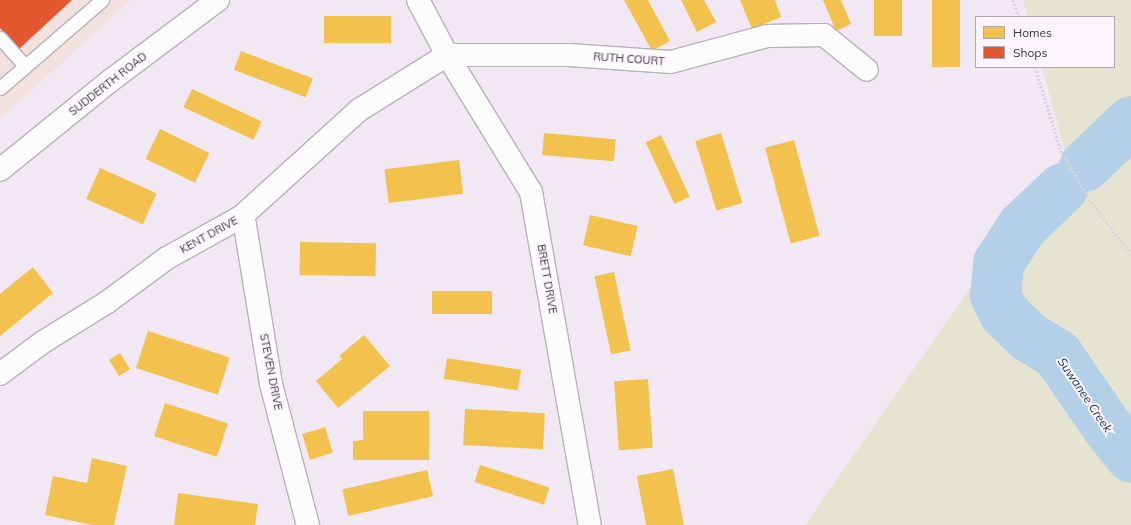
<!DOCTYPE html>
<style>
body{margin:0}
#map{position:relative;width:1131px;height:525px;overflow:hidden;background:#f2e8f4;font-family:Mulish,sans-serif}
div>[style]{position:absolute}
.commercial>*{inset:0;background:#f3e1e0}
.green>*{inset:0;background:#e5e4d1}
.homes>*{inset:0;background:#f2c14e;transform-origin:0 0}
.shops>*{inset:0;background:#e4572e}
.river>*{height:51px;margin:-25.5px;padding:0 25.5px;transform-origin:25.5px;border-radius:25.5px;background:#b3d0e8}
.path>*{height:2.5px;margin-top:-1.25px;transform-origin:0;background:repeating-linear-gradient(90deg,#d7d4d7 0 2px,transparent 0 4px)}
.roads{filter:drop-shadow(1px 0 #b8b1ba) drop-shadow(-1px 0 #b8b1ba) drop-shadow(0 1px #b8b1ba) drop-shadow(0 -1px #b8b1ba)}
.service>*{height:13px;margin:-6.5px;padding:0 6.5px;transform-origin:6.5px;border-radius:6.5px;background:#fdfcfd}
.minor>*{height:22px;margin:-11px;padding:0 11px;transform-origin:11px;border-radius:11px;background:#fdfcfd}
span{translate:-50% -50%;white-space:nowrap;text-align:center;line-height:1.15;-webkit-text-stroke:4px #fcf5fd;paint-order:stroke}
.street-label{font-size:11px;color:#3c353d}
.water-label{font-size:12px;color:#0f3449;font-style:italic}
.legend{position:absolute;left:975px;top:16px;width:140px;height:52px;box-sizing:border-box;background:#fcf5fd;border:1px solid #afa8b0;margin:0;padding:5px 7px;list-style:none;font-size:12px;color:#3c353d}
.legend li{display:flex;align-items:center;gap:8px;height:20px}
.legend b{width:20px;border:1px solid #afa8b0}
</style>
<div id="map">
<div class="commercial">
<div style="clip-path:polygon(0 0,131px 0,0 119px)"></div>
</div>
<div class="green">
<div style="clip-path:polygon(1023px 0,1131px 0,1131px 525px,805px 525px,1065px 152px,1042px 67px,1114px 67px,1114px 17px,1028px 17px)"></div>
</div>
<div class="homes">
<div style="clip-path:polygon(624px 0,648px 0,670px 41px,652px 51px)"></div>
<div style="clip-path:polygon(681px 0,704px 0,716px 22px,697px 32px)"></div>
<div style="clip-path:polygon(740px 0,775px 0,781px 17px,752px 29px)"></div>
<div style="clip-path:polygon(823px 0,841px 0,851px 24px,836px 31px)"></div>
<div style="left:874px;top:0;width:28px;height:36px"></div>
<div style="left:932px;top:0;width:28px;height:67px"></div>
<div style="left:391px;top:16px;width:27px;height:67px;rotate:90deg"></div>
<div style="left:241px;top:51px;width:77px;height:20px;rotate:21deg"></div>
<div style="left:192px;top:89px;width:77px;height:20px;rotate:25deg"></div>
<div style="left:160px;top:129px;width:55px;height:33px;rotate:26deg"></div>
<div style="left:544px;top:133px;width:72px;height:22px;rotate:5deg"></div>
<div style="left:721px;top:133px;width:73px;height:27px;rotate:73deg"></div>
<div style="left:661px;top:135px;width:68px;height:17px;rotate:65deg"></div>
<div style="left:794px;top:140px;width:99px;height:30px;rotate:75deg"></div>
<div style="left:459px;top:160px;width:34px;height:75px;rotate:83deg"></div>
<div style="left:100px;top:168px;width:62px;height:34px;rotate:24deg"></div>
<div style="left:590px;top:215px;width:49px;height:31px;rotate:13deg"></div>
<div style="left:300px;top:242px;width:76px;height:33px;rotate:1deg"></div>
<div style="clip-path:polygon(33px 267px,53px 293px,0 336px,0 294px)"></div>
<div style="left:614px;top:272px;width:80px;height:20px;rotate:78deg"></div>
<div style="left:432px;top:291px;width:60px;height:23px"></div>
<div style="left:148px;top:331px;width:86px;height:39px;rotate:18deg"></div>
<div style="clip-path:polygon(364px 335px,390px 366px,338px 408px,316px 381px,342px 359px,339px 356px)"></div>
<div style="left:120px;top:353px;width:19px;height:13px;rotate:58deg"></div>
<div style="left:447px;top:358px;width:75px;height:21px;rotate:9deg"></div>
<div style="left:648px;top:379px;width:69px;height:34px;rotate:86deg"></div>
<div style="left:165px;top:403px;width:66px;height:35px;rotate:18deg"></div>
<div style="left:465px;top:409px;width:80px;height:36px;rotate:3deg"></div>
<div style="clip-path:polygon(363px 411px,429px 411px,429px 460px,353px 460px,353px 441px,363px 440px)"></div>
<div style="left:325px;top:427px;width:27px;height:24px;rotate:73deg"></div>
<div style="clip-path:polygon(92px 458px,127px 466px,114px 525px,92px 525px,45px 515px,53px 476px,87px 483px)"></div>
<div style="left:480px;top:465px;width:73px;height:18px;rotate:18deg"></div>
<div style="left:673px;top:469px;width:57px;height:37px;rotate:79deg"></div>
<div style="left:427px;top:470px;width:27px;height:87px;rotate:77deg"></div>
<div style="clip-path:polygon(178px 493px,258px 504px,255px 525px,174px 525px)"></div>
</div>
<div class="shops">
<div style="clip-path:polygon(0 0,72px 0,19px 49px,0 28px)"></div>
</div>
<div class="river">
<div style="left:1084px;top:166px;width:65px;rotate:-43.8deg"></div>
<div style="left:1062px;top:188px;width:55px;rotate:136.5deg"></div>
<div style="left:1022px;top:226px;width:44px;rotate:123deg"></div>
<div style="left:998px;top:263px;width:32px;rotate:95deg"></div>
<div style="left:995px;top:295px;width:20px;rotate:63deg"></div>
<div style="left:1004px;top:313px;width:35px;rotate:44deg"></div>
<div style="left:1029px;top:337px;width:33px;rotate:31deg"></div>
<div style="left:1057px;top:354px;width:93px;rotate:55.5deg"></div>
<div style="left:1110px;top:431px;width:33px;rotate:51deg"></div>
</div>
<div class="path">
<div style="left:1013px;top:0;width:18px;rotate:71deg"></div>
<div style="left:1035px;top:67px;width:90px;rotate:72.6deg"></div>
<div style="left:1065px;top:157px;width:48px;rotate:60.3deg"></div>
<div style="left:1089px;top:199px;width:69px;rotate:52.6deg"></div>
</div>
<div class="roads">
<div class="service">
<div style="left:0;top:38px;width:38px;rotate:48deg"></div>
<div style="left:0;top:88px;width:135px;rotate:-40.8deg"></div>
</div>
<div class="minor">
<div style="left:418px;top:0;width:62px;rotate:62.2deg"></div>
<div style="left:447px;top:55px;width:161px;rotate:58.5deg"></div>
<div style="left:531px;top:192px;width:338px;rotate:80deg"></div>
<div style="left:447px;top:55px;width:122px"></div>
<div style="left:569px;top:55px;width:102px;rotate:3.9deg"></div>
<div style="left:671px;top:62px;width:99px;rotate:-15.2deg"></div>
<div style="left:767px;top:36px;width:57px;rotate:-1deg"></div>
<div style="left:824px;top:35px;width:55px;rotate:39.1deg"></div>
<div style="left:0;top:170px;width:141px;rotate:-39deg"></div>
<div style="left:110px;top:81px;width:135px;rotate:-36.9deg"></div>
<div style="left:241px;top:217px;width:9px;rotate:63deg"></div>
<div style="left:245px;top:225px;width:161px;rotate:80.7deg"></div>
<div style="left:271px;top:384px;width:146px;rotate:75.3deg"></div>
<div style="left:0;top:374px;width:54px;rotate:-36.7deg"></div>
<div style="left:43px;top:342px;width:74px;rotate:-31.8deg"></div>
<div style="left:106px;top:303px;width:76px;rotate:-36.4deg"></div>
<div style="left:167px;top:258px;width:85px;rotate:-29deg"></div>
<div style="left:241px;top:217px;width:159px;rotate:-42.2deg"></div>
<div style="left:359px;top:110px;width:104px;rotate:-32deg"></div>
</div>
</div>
<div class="street-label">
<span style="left:629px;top:59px;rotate:4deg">RUTH COURT</span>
<span style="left:108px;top:84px;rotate:-38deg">SUDDERTH ROAD</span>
<span style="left:209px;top:235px;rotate:-29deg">KENT DRIVE</span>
<span style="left:547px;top:279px;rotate:80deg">BRETT DRIVE</span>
<span style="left:271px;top:372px;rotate:79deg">STEVEN DRIVE</span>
</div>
<div class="water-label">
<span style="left:1085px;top:395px;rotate:56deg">Suwanee Creek</span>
</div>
<ul class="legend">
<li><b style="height:11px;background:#f2c14e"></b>Homes</li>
<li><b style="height:11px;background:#e4572e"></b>Shops</li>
</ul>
</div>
